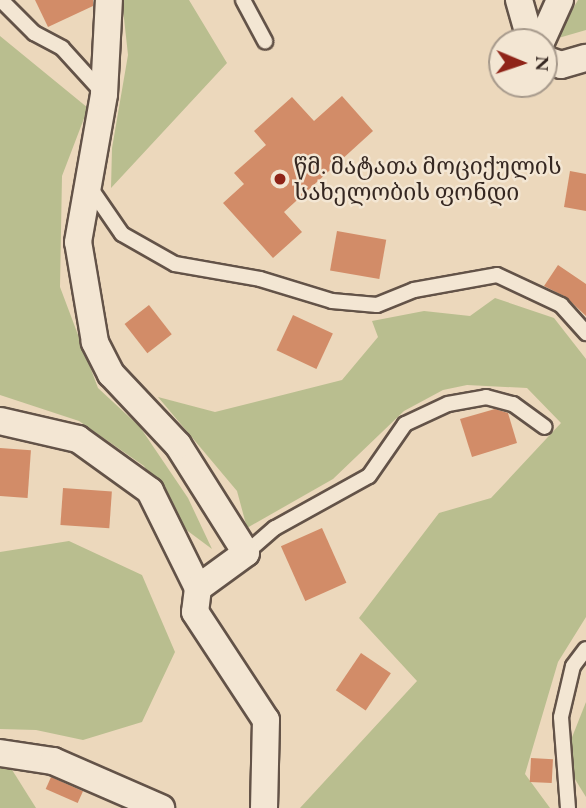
<!DOCTYPE html>
<meta charset="utf-8">
<style>
body{margin:0}
#map{position:relative;width:586px;height:808px;overflow:hidden;background:#ecd8bc;font-family:"EB Garamond","Noto Serif Georgian",serif}
div>[style]{position:absolute}
.green>*{inset:0;background:#b9be8f}
.building>*{inset:0;background:#d28c68;transform-origin:0 0}
.roads{filter:drop-shadow(2px 0 #635348) drop-shadow(-2px 0 #635348) drop-shadow(0 2px #635348) drop-shadow(0 -2px #635348)}
.service>*{height:14px;margin:-7px;padding:0 7px;transform-origin:7px;border-radius:7px;background:#f3e6d3}
.minor>*{height:26px;margin:-13px;padding:0 13px;transform-origin:13px;border-radius:13px;background:#f3e6d3}
.dots>*{width:19px;height:19px;translate:-50% -50%;box-sizing:border-box;border:4px solid #f3e6d3;border-radius:50%}
span{translate:-50% -50%;white-space:nowrap;text-align:center;line-height:1.15;-webkit-text-stroke:5px #f3e6d3;paint-order:stroke}
.poi-label{font-size:23px;color:#352721}
.left{translate:0 -50%;text-align:left}
.north{position:absolute;left:488px;top:28px;width:70px;height:70px;box-sizing:border-box;background:#f3e6d3;border:2px solid #a79a8c;border-radius:50%;rotate:92deg;font-size:19px;font-weight:700;line-height:28px;text-align:center;color:#352721}
.north::after{content:'';display:block;margin:auto;width:24px;height:32px;background:#8f2418;clip-path:polygon(50% 0,100% 100%,50% 72%,0 100%)}
</style>
<div id="map">
<div class="green">
<div style="clip-path:polygon(122px 0,189px 0,227px 63px,111px 188px,112px 148px,128px 55px)"></div>
<div style="clip-path:polygon(578px 0,586px 0,586px 30px,555px 39px)"></div>
<div style="clip-path:polygon(0 36px,88px 108px,62px 176px,60px 287px,98px 388px,140px 427px,188px 498px,212px 549px,181px 526px,144px 466px,79px 421px,0 395px)"></div>
<div style="clip-path:polygon(495px 298px,554px 318px,586px 359px,586px 617px,558px 662px,525px 774px,550px 808px,300px 808px,417px 681px,359px 618px,439px 513px,491px 498px,561px 423px,527px 388px,467px 385px,443px 390px,404px 411px,333px 479px,247px 528px,237px 491px,158px 397px,215px 412px,342px 380px,378px 337px,372px 321px,424px 311px,470px 316px)"></div>
<div style="clip-path:polygon(69px 541px,142px 575px,175px 652px,142px 722px,83px 740px,36px 730px,0 729px,0 552px)"></div>
<div style="clip-path:polygon(586px 702px,586px 797px,563px 760px)"></div>
<div style="clip-path:polygon(0 764px,9px 765px,36px 808px,0 808px)"></div>
</div>
<div class="building">
<div style="clip-path:polygon(35px 0,93px 0,93px 6px,48px 27px)"></div>
<div style="clip-path:polygon(342px 96px,373px 131px,284px 212px,302px 232px,273px 258px,223px 203px,244px 184px,234px 173px,266px 145px,254px 131px,292px 97px,314px 121px)"></div>
<div style="clip-path:polygon(570px 171px,586px 174px,586px 211px,564px 207px)"></div>
<div style="left:337px;top:231px;width:50px;height:40px;rotate:10deg"></div>
<div style="clip-path:polygon(558px 265px,586px 284px,586px 316px,566px 297px,544px 286px)"></div>
<div style="left:149px;top:305px;width:37px;height:31px;rotate:52deg"></div>
<div style="left:293px;top:315px;width:44px;height:39px;rotate:25deg"></div>
<div style="clip-path:polygon(495px 409px,508px 413px,517px 443px,472px 457px,460px 419px)"></div>
<div style="left:0;top:448px;width:31px;height:48px;rotate:4deg"></div>
<div style="left:63px;top:488px;width:49px;height:37px;rotate:4deg"></div>
<div style="left:322px;top:528px;width:60px;height:45px;rotate:66deg"></div>
<div style="left:361px;top:653px;width:36px;height:45px;rotate:34deg"></div>
<div style="left:531px;top:758px;width:22px;height:24px;rotate:3deg"></div>
<div style="left:51px;top:777px;width:35px;height:13px;rotate:24deg"></div>
</div>
<div class="roads">
<div class="service">
<div style="left:1px;top:0;width:47px;rotate:45deg"></div>
<div style="left:34px;top:33px;width:32px;rotate:28deg"></div>
<div style="left:62px;top:48px;width:61px;rotate:47.7deg"></div>
<div style="left:243px;top:0;width:47px;rotate:61.8deg"></div>
<div style="left:89px;top:186px;width:58px;rotate:55.5deg"></div>
<div style="left:122px;top:234px;width:61px;rotate:29.5deg"></div>
<div style="left:175px;top:264px;width:86px;rotate:10deg"></div>
<div style="left:260px;top:279px;width:75px;rotate:17deg"></div>
<div style="left:332px;top:301px;width:45px;rotate:5.1deg"></div>
<div style="left:377px;top:305px;width:40px;rotate:-22deg"></div>
<div style="left:414px;top:290px;width:84px;rotate:-10.2deg"></div>
<div style="left:497px;top:275px;width:71px;rotate:25.1deg"></div>
<div style="left:561px;top:305px;width:38px;rotate:48deg"></div>
<div style="left:246px;top:553px;width:38px;rotate:-41deg"></div>
<div style="left:275px;top:528px;width:107px;rotate:-29deg"></div>
<div style="left:369px;top:476px;width:63px;rotate:-55.3deg"></div>
<div style="left:405px;top:424px;width:47px;rotate:-24.9deg"></div>
<div style="left:448px;top:404px;width:39px;rotate:-10deg"></div>
<div style="left:486px;top:397px;width:28px;rotate:15deg"></div>
<div style="left:513px;top:404px;width:39px;rotate:36deg"></div>
<div style="left:568px;top:808px;width:91px;rotate:-94.4deg"></div>
<div style="left:561px;top:717px;width:52px;rotate:-76.8deg"></div>
<div style="left:573px;top:666px;width:21px;rotate:-53deg"></div>
</div>
<div class="minor">
<div style="left:519px;top:0;width:44px;rotate:74.1deg"></div>
<div style="left:541px;top:42px;width:46px;rotate:-65.7deg"></div>
<div style="left:544px;top:59px;width:18px;rotate:19deg"></div>
<div style="left:561px;top:65px;width:26px;rotate:-16deg"></div>
<div style="left:0;top:421px;width:80px;rotate:13deg"></div>
<div style="left:78px;top:439px;width:89px;rotate:35.8deg"></div>
<div style="left:150px;top:491px;width:108px;rotate:63.7deg"></div>
<div style="left:198px;top:588px;width:59px;rotate:-36.1deg"></div>
<div style="left:246px;top:553px;width:128px;rotate:-122.2deg"></div>
<div style="left:178px;top:445px;width:98px;rotate:-133.3deg"></div>
<div style="left:111px;top:374px;width:36px;rotate:-117deg"></div>
<div style="left:95px;top:342px;width:101px;rotate:-99.6deg"></div>
<div style="left:78px;top:242px;width:150px;rotate:-80deg"></div>
<div style="left:104px;top:94px;width:94px;rotate:-87deg"></div>
<div style="left:198px;top:588px;width:24px;rotate:97deg"></div>
<div style="left:195px;top:612px;width:129px;rotate:56.7deg"></div>
<div style="left:266px;top:720px;width:88px;rotate:91.3deg"></div>
<div style="left:0;top:753px;width:54px;rotate:8.6deg"></div>
<div style="left:53px;top:761px;width:118px;rotate:23.5deg"></div>
</div>
</div>
<div class="dots">
<div style="left:280px;top:179px;background:#8f2418"></div>
</div>
<div class="poi-label">
<span class="left" style="left:294px;top:179px">წმ. მატათა მოციქულის<br>სახელობის ფონდი</span>
</div>
<div class="north">N</div>
</div>
